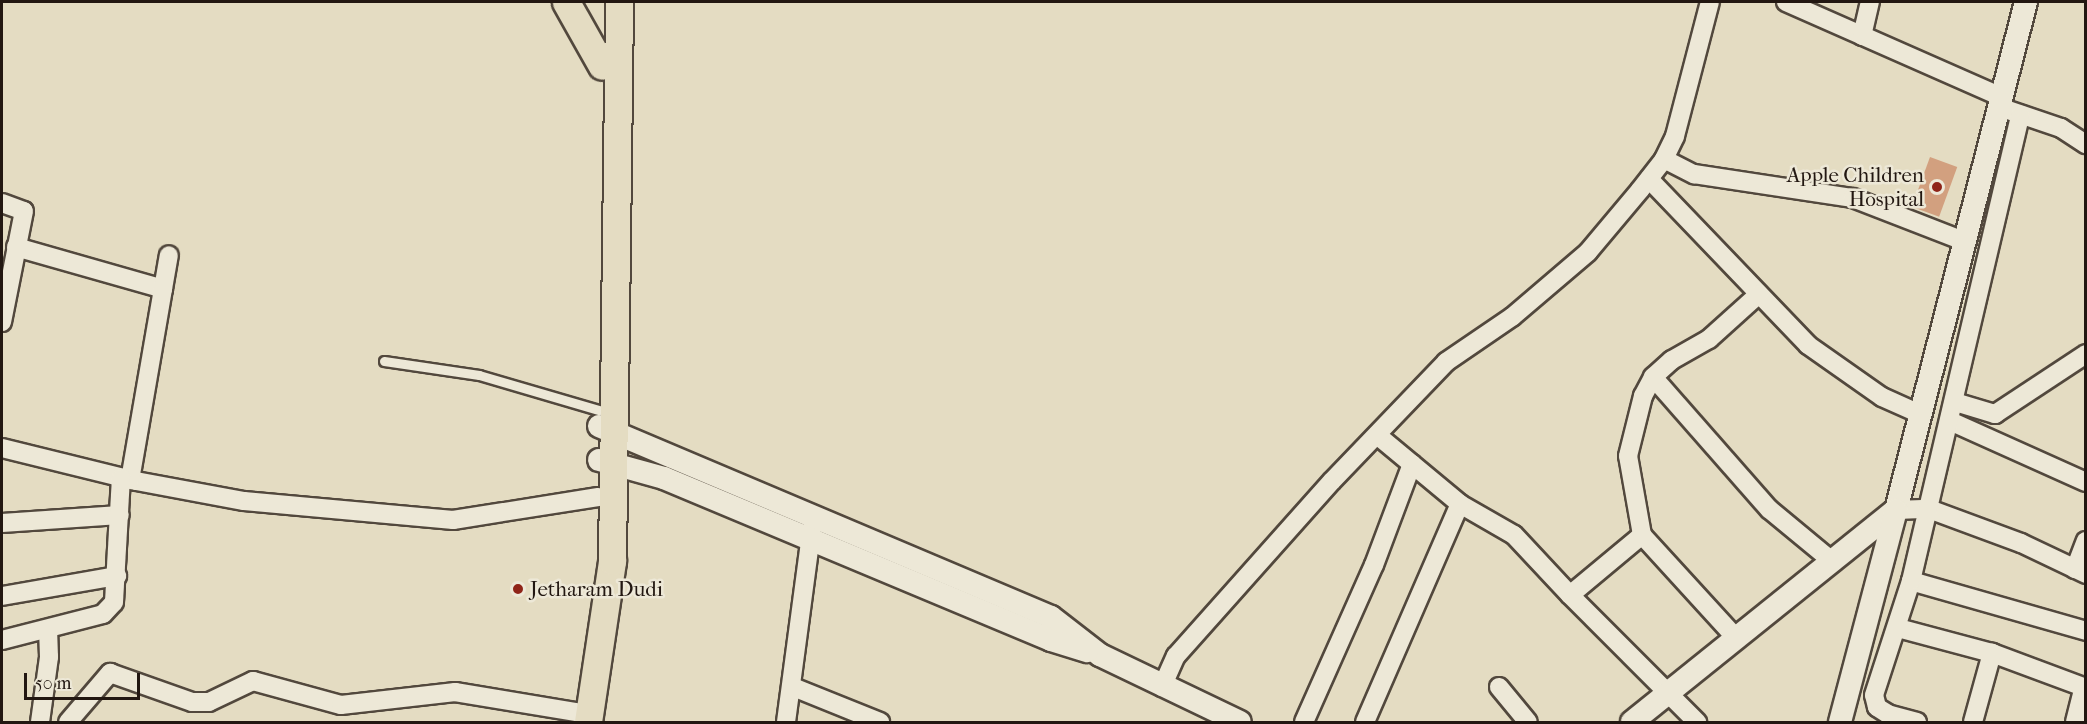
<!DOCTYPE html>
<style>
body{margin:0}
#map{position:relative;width:2087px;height:724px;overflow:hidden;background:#e4dcc2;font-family:"IM FELL French Canon",serif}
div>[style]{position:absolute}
.building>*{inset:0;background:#d2a07f;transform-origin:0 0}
.roads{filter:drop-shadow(2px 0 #52483d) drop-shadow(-2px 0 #52483d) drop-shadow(0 2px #52483d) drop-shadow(0 -2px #52483d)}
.service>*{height:9px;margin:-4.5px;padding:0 4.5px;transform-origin:4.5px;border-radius:4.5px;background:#ede8d7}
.minor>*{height:18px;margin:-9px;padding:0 9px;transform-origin:9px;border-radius:9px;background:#ede8d7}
.tertiary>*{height:22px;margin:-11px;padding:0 11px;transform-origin:11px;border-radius:11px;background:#ede8d7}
.primary>*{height:27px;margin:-13.5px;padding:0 13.5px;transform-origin:13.5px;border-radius:13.5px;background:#e4dcc2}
.dots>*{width:16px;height:16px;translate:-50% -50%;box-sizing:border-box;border:3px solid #ede8d7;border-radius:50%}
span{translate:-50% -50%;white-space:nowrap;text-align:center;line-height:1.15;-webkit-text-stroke:5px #ede8d7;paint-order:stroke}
.poi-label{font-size:21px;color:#221711}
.right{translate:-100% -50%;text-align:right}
.left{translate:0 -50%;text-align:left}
.frame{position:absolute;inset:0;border:3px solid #221711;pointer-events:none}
.scale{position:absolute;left:24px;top:673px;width:116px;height:27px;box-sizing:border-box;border:3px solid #221711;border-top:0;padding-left:8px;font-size:18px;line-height:21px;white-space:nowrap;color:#221711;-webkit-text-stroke:4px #ede8d7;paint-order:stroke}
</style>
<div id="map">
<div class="building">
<div style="left:1930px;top:157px;width:29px;height:53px;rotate:20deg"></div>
</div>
<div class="roads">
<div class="service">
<div style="left:384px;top:361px;width:96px;rotate:8.4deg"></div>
<div style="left:479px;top:375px;width:125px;rotate:16.3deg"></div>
</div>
<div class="minor">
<div style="left:1786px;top:2px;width:235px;rotate:23.8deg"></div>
<div style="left:1862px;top:36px;width:35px;rotate:-77deg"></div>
<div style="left:2008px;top:110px;width:56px;rotate:18.8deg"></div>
<div style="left:2061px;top:128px;width:30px;rotate:33deg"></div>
<div style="left:1664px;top:159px;width:34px;rotate:27deg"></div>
<div style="left:1694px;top:174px;width:161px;rotate:8.6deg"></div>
<div style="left:1853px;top:198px;width:119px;rotate:21.2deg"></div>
<div style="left:1649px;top:179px;width:230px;rotate:46.2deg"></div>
<div style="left:1808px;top:345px;width:90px;rotate:35.1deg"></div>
<div style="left:1882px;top:397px;width:42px;rotate:24.1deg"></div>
<div style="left:2px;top:203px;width:23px;rotate:20deg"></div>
<div style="left:16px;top:247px;width:153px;rotate:15.9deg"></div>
<div style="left:2px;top:322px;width:113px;rotate:-78.8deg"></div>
<div style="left:1653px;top:377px;width:176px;rotate:48.7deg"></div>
<div style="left:1769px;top:509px;width:83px;rotate:39.6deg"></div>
<div style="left:1955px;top:402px;width:42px;rotate:16.7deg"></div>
<div style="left:1995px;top:414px;width:109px;rotate:-33.4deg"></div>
<div style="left:1950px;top:421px;width:149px;rotate:24.2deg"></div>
<div style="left:1377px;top:435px;width:108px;rotate:39.7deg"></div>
<div style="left:1460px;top:504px;width:62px;rotate:29.9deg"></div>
<div style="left:1514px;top:535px;width:82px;rotate:47deg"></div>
<div style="left:1570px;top:595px;width:94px;rotate:-39.8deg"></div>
<div style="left:1642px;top:535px;width:141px;rotate:47.6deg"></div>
<div style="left:2px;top:448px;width:138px;rotate:13.8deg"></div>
<div style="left:136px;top:481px;width:110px;rotate:10.5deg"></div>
<div style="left:244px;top:501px;width:210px;rotate:5.2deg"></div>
<div style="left:453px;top:520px;width:147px;rotate:-9deg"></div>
<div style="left:130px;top:480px;width:228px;rotate:-80.2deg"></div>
<div style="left:1896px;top:510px;width:33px;rotate:-2deg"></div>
<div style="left:1929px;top:509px;width:98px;rotate:20.3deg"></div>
<div style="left:2021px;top:543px;width:72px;rotate:25.5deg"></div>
<div style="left:2px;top:523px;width:118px;rotate:-3.9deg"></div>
<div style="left:1642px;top:535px;width:80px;rotate:-100deg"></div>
<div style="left:1628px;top:456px;width:62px;rotate:-76deg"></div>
<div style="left:1643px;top:396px;width:21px;rotate:-62deg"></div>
<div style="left:1653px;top:377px;width:25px;rotate:-42deg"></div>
<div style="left:1672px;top:360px;width:43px;rotate:-29.6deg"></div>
<div style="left:1709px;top:339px;width:67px;rotate:-42deg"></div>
<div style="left:2075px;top:569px;width:30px;rotate:-69deg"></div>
<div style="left:1911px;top:581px;width:182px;rotate:15.9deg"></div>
<div style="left:1570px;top:595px;width:180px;rotate:45deg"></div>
<div style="left:2px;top:596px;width:117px;rotate:-9.9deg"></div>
<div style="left:1898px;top:628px;width:97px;rotate:14.9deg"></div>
<div style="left:1992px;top:653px;width:100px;rotate:20.4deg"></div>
<div style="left:2px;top:640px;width:104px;rotate:-14.4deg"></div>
<div style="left:103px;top:614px;width:16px;rotate:-47deg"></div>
<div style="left:114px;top:602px;width:124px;rotate:-86.8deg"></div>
<div style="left:793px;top:687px;width:94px;rotate:21.9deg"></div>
<div style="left:1162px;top:687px;width:34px;rotate:-66deg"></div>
<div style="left:1176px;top:656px;width:234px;rotate:-48.3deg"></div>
<div style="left:1332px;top:481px;width:165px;rotate:-46.2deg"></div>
<div style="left:1446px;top:362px;width:80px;rotate:-34.3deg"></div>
<div style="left:1512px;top:317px;width:100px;rotate:-40.5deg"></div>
<div style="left:1588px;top:252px;width:81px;rotate:-50deg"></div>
<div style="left:1640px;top:190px;width:39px;rotate:-52deg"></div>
<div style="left:1664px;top:159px;width:25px;rotate:-64deg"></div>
<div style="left:1675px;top:136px;width:138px;rotate:-75.4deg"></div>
<div style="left:1499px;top:687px;width:45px;rotate:50.4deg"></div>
<div style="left:40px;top:722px;width:66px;rotate:-82.1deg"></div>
<div style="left:49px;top:657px;width:28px;rotate:-92deg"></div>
<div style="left:68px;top:722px;width:65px;rotate:-49.4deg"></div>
<div style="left:110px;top:673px;width:87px;rotate:19.5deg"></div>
<div style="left:192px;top:702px;width:17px"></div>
<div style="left:209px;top:702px;width:49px;rotate:-25.5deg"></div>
<div style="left:253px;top:681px;width:91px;rotate:15.3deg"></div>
<div style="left:341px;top:705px;width:115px;rotate:-6.5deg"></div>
<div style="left:455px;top:692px;width:123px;rotate:9.4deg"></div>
<div style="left:786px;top:722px;width:196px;rotate:-82.4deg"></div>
<div style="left:1304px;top:722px;width:172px;rotate:-66deg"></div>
<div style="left:1374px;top:565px;width:108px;rotate:-69.4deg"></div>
<div style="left:1365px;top:722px;width:238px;rotate:-66.5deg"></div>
<div style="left:1917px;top:722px;width:30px;rotate:-165deg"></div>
<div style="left:1888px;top:714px;width:13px;rotate:-148deg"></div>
<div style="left:1877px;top:707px;width:12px;rotate:-104deg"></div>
<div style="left:1874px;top:695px;width:120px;rotate:-72deg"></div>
<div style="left:1911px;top:581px;width:479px;rotate:-76.8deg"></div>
<div style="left:1973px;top:722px;width:72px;rotate:-74.6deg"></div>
<div style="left:2075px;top:722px;width:36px;rotate:-76deg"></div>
</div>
<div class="tertiary">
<div style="left:599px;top:426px;width:491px;rotate:22.9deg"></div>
<div style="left:1051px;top:617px;width:62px;rotate:37.8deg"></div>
<div style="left:1100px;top:655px;width:155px;rotate:25.6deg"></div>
<div style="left:599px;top:460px;width:67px;rotate:15.5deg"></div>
<div style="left:664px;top:478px;width:420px;rotate:22.7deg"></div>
<div style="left:1051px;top:640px;width:38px;rotate:17deg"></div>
<div style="left:1632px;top:722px;width:339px;rotate:-38.8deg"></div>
<div style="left:1896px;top:510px;width:524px;rotate:-75.65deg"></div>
<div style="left:1840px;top:722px;width:219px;rotate:-75.2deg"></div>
</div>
<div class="primary">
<div style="left:566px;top:2px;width:73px;rotate:60.6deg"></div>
<div style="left:588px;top:722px;width:163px;rotate:-81.5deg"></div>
<div style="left:612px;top:561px;width:559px;rotate:-89.28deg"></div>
</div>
</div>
<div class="dots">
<div style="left:1937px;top:187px;background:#8f2418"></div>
<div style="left:518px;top:589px;background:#8f2418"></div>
</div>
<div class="poi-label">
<span class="right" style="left:1924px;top:187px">Apple Children<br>Hospital</span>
<span class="left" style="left:530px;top:589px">Jetharam Dudi</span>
</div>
<div class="frame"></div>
<div class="scale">50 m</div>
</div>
